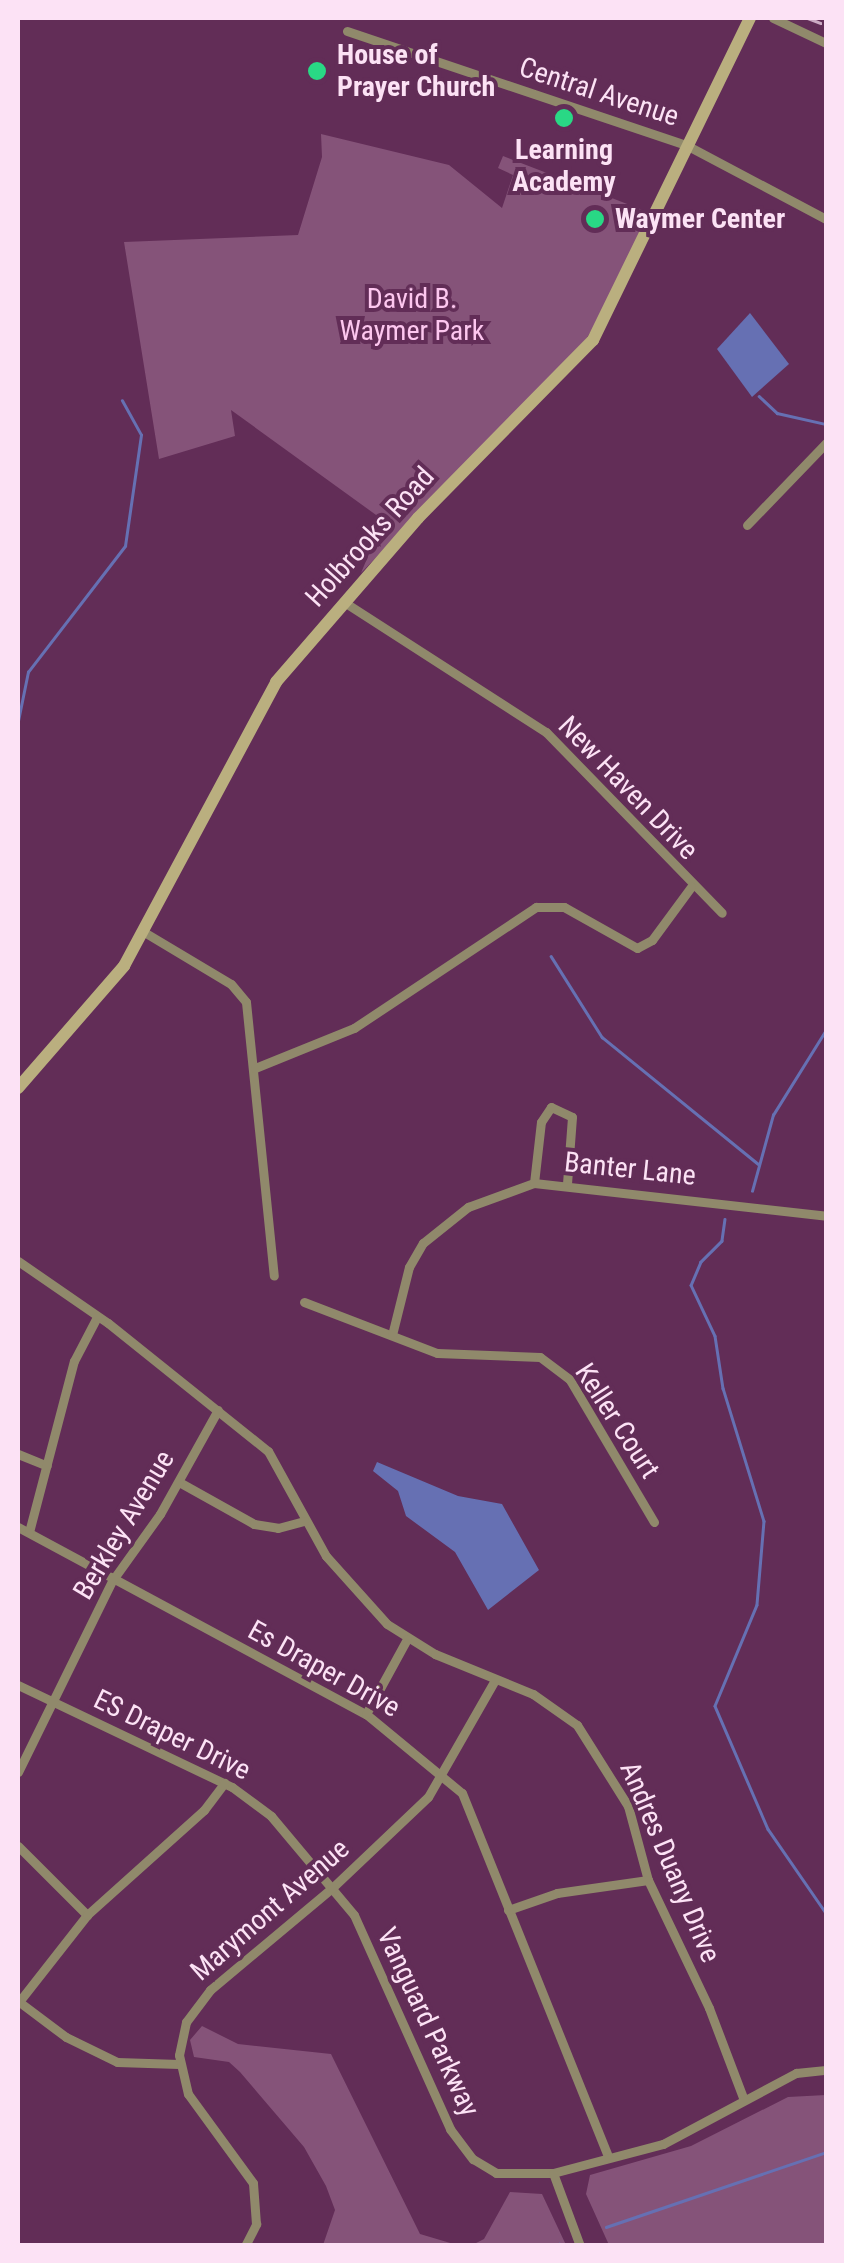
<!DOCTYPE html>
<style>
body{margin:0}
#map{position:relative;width:844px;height:2263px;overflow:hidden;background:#622d57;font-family:"Roboto Condensed",sans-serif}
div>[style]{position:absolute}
.green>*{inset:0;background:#855379}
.water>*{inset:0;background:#6670b3}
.stream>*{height:2.5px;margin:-1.25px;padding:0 1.25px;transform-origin:1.25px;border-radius:1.25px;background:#6670b3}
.street>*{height:9px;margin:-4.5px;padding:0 4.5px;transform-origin:4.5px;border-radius:4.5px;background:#90896b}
.secondary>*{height:12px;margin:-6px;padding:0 6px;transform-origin:6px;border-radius:6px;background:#baaf7f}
.rail>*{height:2.5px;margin-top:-1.25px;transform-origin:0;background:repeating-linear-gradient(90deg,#ccaac4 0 15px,transparent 0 23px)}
.dots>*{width:28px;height:28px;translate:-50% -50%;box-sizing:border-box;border:5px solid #622d57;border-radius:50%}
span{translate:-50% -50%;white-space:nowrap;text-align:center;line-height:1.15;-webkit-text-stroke:8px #622d57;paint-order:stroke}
.poi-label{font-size:28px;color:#fce2f5;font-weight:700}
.left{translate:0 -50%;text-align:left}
.street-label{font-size:28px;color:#fce2f5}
.park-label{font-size:28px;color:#fdc7ef}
.frame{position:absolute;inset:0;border:20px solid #fce2f5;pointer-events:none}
</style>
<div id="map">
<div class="green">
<div style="clip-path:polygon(321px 134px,449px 165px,502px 208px,513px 175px,498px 168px,503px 156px,648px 212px,610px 302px,586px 339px,361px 573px,383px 520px,231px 410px,235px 436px,159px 459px,124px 242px,298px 235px,322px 157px)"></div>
<div style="clip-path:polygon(202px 2026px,238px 2044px,331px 2054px,420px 2234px,457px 2245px,323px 2245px,335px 2210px,326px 2186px,304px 2147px,240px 2072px,229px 2062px,194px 2057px,190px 2040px)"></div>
<div style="clip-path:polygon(826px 2095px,826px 2245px,609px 2245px,586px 2194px,590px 2175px,691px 2146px,788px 2097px)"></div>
<div style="clip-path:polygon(510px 2192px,542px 2194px,566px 2245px,472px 2245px,484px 2239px)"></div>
</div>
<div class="water">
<div style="clip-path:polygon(750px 313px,789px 364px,752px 397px,717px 349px)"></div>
<div style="clip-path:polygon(377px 1462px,458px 1496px,502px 1504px,539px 1570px,488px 1610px,455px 1552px,406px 1516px,398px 1491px,373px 1471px)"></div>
</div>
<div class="stream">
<div style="left:759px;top:396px;width:25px;rotate:43deg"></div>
<div style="left:777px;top:413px;width:50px;rotate:12.7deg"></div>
<div style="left:18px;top:721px;width:50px;rotate:-78.5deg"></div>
<div style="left:28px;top:672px;width:159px;rotate:-52.4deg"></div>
<div style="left:125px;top:546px;width:112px;rotate:-81.8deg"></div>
<div style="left:141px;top:435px;width:39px;rotate:-119deg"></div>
<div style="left:551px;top:956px;width:96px;rotate:57.8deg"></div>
<div style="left:602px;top:1037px;width:201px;rotate:39.1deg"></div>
<div style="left:752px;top:1191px;width:79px;rotate:-74.6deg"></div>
<div style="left:773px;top:1115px;width:100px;rotate:-58.1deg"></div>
<div style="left:725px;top:1219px;width:22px;rotate:98deg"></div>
<div style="left:722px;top:1241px;width:30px;rotate:135deg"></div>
<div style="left:701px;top:1262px;width:25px;rotate:113deg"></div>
<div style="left:691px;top:1285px;width:56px;rotate:64.8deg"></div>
<div style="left:715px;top:1336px;width:53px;rotate:81.3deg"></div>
<div style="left:723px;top:1388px;width:139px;rotate:72.9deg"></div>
<div style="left:764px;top:1521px;width:84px;rotate:94.8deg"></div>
<div style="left:757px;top:1605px;width:109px;rotate:112.6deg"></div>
<div style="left:715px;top:1706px;width:134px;rotate:66.7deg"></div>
<div style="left:768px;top:1829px;width:102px;rotate:55.4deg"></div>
<div style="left:606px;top:2227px;width:232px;rotate:-18.8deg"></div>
<div style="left:557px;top:2246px;width:3px;rotate:-45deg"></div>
</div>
<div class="street">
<div style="left:773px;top:18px;width:59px;rotate:25.3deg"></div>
<div style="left:347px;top:31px;width:360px;rotate:18.6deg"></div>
<div style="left:688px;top:146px;width:156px;rotate:27.9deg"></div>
<div style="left:747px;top:525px;width:114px;rotate:-46.1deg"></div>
<div style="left:344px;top:602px;width:240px;rotate:32.8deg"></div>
<div style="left:546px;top:732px;width:252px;rotate:45.8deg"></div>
<div style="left:144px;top:932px;width:101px;rotate:30.9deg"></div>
<div style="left:231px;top:984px;width:23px;rotate:50deg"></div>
<div style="left:246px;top:1002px;width:275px;rotate:84.2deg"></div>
<div style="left:255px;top:1068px;width:107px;rotate:-22deg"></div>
<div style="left:354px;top:1028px;width:219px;rotate:-33.6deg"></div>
<div style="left:536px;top:907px;width:28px"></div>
<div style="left:564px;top:907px;width:84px;rotate:29.3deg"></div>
<div style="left:637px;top:948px;width:17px;rotate:-28deg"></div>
<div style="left:652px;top:940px;width:66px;rotate:-53.7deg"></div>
<div style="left:534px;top:1183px;width:61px;rotate:-83.5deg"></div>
<div style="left:541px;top:1122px;width:18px;rotate:-56deg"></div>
<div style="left:551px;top:1107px;width:23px;rotate:25deg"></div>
<div style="left:572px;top:1117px;width:67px;rotate:94.3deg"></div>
<div style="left:18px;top:1261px;width:109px;rotate:34.6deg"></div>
<div style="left:108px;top:1323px;width:205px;rotate:38.7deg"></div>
<div style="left:268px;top:1451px;width:120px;rotate:61.1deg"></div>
<div style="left:326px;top:1556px;width:91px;rotate:48.1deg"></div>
<div style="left:387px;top:1624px;width:57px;rotate:32deg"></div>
<div style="left:435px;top:1654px;width:106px;rotate:22.2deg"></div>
<div style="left:533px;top:1694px;width:54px;rotate:35.2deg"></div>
<div style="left:577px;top:1725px;width:96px;rotate:57.8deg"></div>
<div style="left:628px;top:1806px;width:77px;rotate:74.9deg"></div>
<div style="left:648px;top:1880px;width:142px;rotate:64.5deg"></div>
<div style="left:709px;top:2008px;width:98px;rotate:69.2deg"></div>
<div style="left:304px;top:1302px;width:142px;rotate:21deg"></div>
<div style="left:437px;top:1353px;width:103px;rotate:2.2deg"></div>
<div style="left:540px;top:1357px;width:38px;rotate:37deg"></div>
<div style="left:570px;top:1380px;width:165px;rotate:59.4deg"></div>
<div style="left:392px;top:1335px;width:70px;rotate:-76deg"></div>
<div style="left:409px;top:1267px;width:28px;rotate:-60deg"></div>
<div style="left:423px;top:1243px;width:58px;rotate:-38.7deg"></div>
<div style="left:468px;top:1207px;width:70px;rotate:-20deg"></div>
<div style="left:534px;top:1183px;width:294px;rotate:6.4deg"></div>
<div style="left:18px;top:1454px;width:31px;rotate:22deg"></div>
<div style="left:179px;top:1482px;width:86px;rotate:29.2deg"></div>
<div style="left:254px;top:1524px;width:24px;rotate:9deg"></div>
<div style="left:278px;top:1528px;width:27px;rotate:-15deg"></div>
<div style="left:18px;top:1527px;width:395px;rotate:28.3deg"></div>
<div style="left:366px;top:1714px;width:124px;rotate:39.5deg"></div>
<div style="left:462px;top:1793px;width:392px;rotate:68.1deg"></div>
<div style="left:29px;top:1532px;width:177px;rotate:-75.3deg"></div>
<div style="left:74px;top:1361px;width:50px;rotate:-62.4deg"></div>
<div style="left:18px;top:1685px;width:237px;rotate:25.5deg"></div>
<div style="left:232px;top:1787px;width:49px;rotate:36.6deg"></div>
<div style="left:271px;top:1816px;width:129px;rotate:50deg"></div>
<div style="left:354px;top:1915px;width:235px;rotate:65.8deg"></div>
<div style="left:450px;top:2129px;width:38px;rotate:53deg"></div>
<div style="left:473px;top:2159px;width:27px;rotate:31deg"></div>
<div style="left:496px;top:2173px;width:57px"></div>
<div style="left:553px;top:2173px;width:114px;rotate:-14.8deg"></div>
<div style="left:663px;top:2144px;width:151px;rotate:-28.1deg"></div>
<div style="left:796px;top:2073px;width:30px;rotate:-6deg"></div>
<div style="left:366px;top:1714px;width:85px;rotate:-61.3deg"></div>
<div style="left:18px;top:1772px;width:213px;rotate:-63.8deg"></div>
<div style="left:112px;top:1581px;width:82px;rotate:-54.4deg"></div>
<div style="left:160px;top:1514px;width:119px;rotate:-60.9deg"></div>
<div style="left:18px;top:1846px;width:98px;rotate:45deg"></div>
<div style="left:508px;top:1910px;width:52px;rotate:-19.1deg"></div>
<div style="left:557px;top:1893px;width:92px;rotate:-8.1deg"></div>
<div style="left:18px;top:2001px;width:60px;rotate:36.9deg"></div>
<div style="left:66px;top:2037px;width:57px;rotate:26.1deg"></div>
<div style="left:117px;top:2062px;width:62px;rotate:1.8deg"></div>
<div style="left:18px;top:2003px;width:112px;rotate:-51.9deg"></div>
<div style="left:87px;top:1915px;width:157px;rotate:-41.9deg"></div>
<div style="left:204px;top:1810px;width:34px;rotate:-53deg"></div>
<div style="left:553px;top:2173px;width:78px;rotate:69.7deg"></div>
<div style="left:245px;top:2246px;width:25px;rotate:-63deg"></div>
<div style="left:256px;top:2224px;width:41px;rotate:-94.2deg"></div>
<div style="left:253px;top:2183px;width:110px;rotate:-126.1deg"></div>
<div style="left:188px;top:2094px;width:40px;rotate:-103deg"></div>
<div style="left:179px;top:2055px;width:34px;rotate:-78deg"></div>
<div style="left:186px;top:2022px;width:40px;rotate:-53deg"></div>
<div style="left:210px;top:1990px;width:159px;rotate:-39.9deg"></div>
<div style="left:332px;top:1888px;width:132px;rotate:-43.5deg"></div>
<div style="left:428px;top:1797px;width:135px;rotate:-60.2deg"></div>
</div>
<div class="secondary">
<div style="left:18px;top:1088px;width:162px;rotate:-49deg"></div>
<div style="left:124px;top:966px;width:322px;rotate:-61.8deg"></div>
<div style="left:276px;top:682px;width:217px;rotate:-49.1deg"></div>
<div style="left:418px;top:518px;width:250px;rotate:-45.5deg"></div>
<div style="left:593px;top:340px;width:358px;rotate:-64deg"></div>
</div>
<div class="rail">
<div style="left:808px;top:18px;width:19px;rotate:21deg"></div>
</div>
<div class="dots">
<div style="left:317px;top:71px;background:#29d885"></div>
<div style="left:564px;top:118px;background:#29d885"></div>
<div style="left:595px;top:219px;background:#29d885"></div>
</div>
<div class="poi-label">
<span class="left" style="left:337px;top:71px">House of<br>Prayer Church</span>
<span style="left:564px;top:166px">Learning<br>Academy</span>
<span class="left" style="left:615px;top:219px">Waymer Center</span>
</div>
<div class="street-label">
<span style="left:599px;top:92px;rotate:18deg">Central Avenue</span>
<span style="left:370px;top:537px;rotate:-48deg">Holbrooks Road</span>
<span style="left:628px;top:788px;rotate:46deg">New Haven Drive</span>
<span style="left:630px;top:1169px;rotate:6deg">Banter Lane</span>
<span style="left:617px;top:1421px;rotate:57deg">Keller Court</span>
<span style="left:124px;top:1525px;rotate:-59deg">Berkley Avenue</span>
<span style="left:324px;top:1669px;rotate:29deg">Es Draper Drive</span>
<span style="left:172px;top:1735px;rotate:26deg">ES Draper Drive</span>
<span style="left:670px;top:1862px;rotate:67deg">Andres Duany Drive</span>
<span style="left:270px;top:1910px;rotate:-41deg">Marymont Avenue</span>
<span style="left:428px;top:2022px;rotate:65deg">Vanguard Parkway</span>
</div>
<div class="park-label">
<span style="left:412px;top:315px">David B.<br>Waymer Park</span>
</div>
<div class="frame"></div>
</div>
